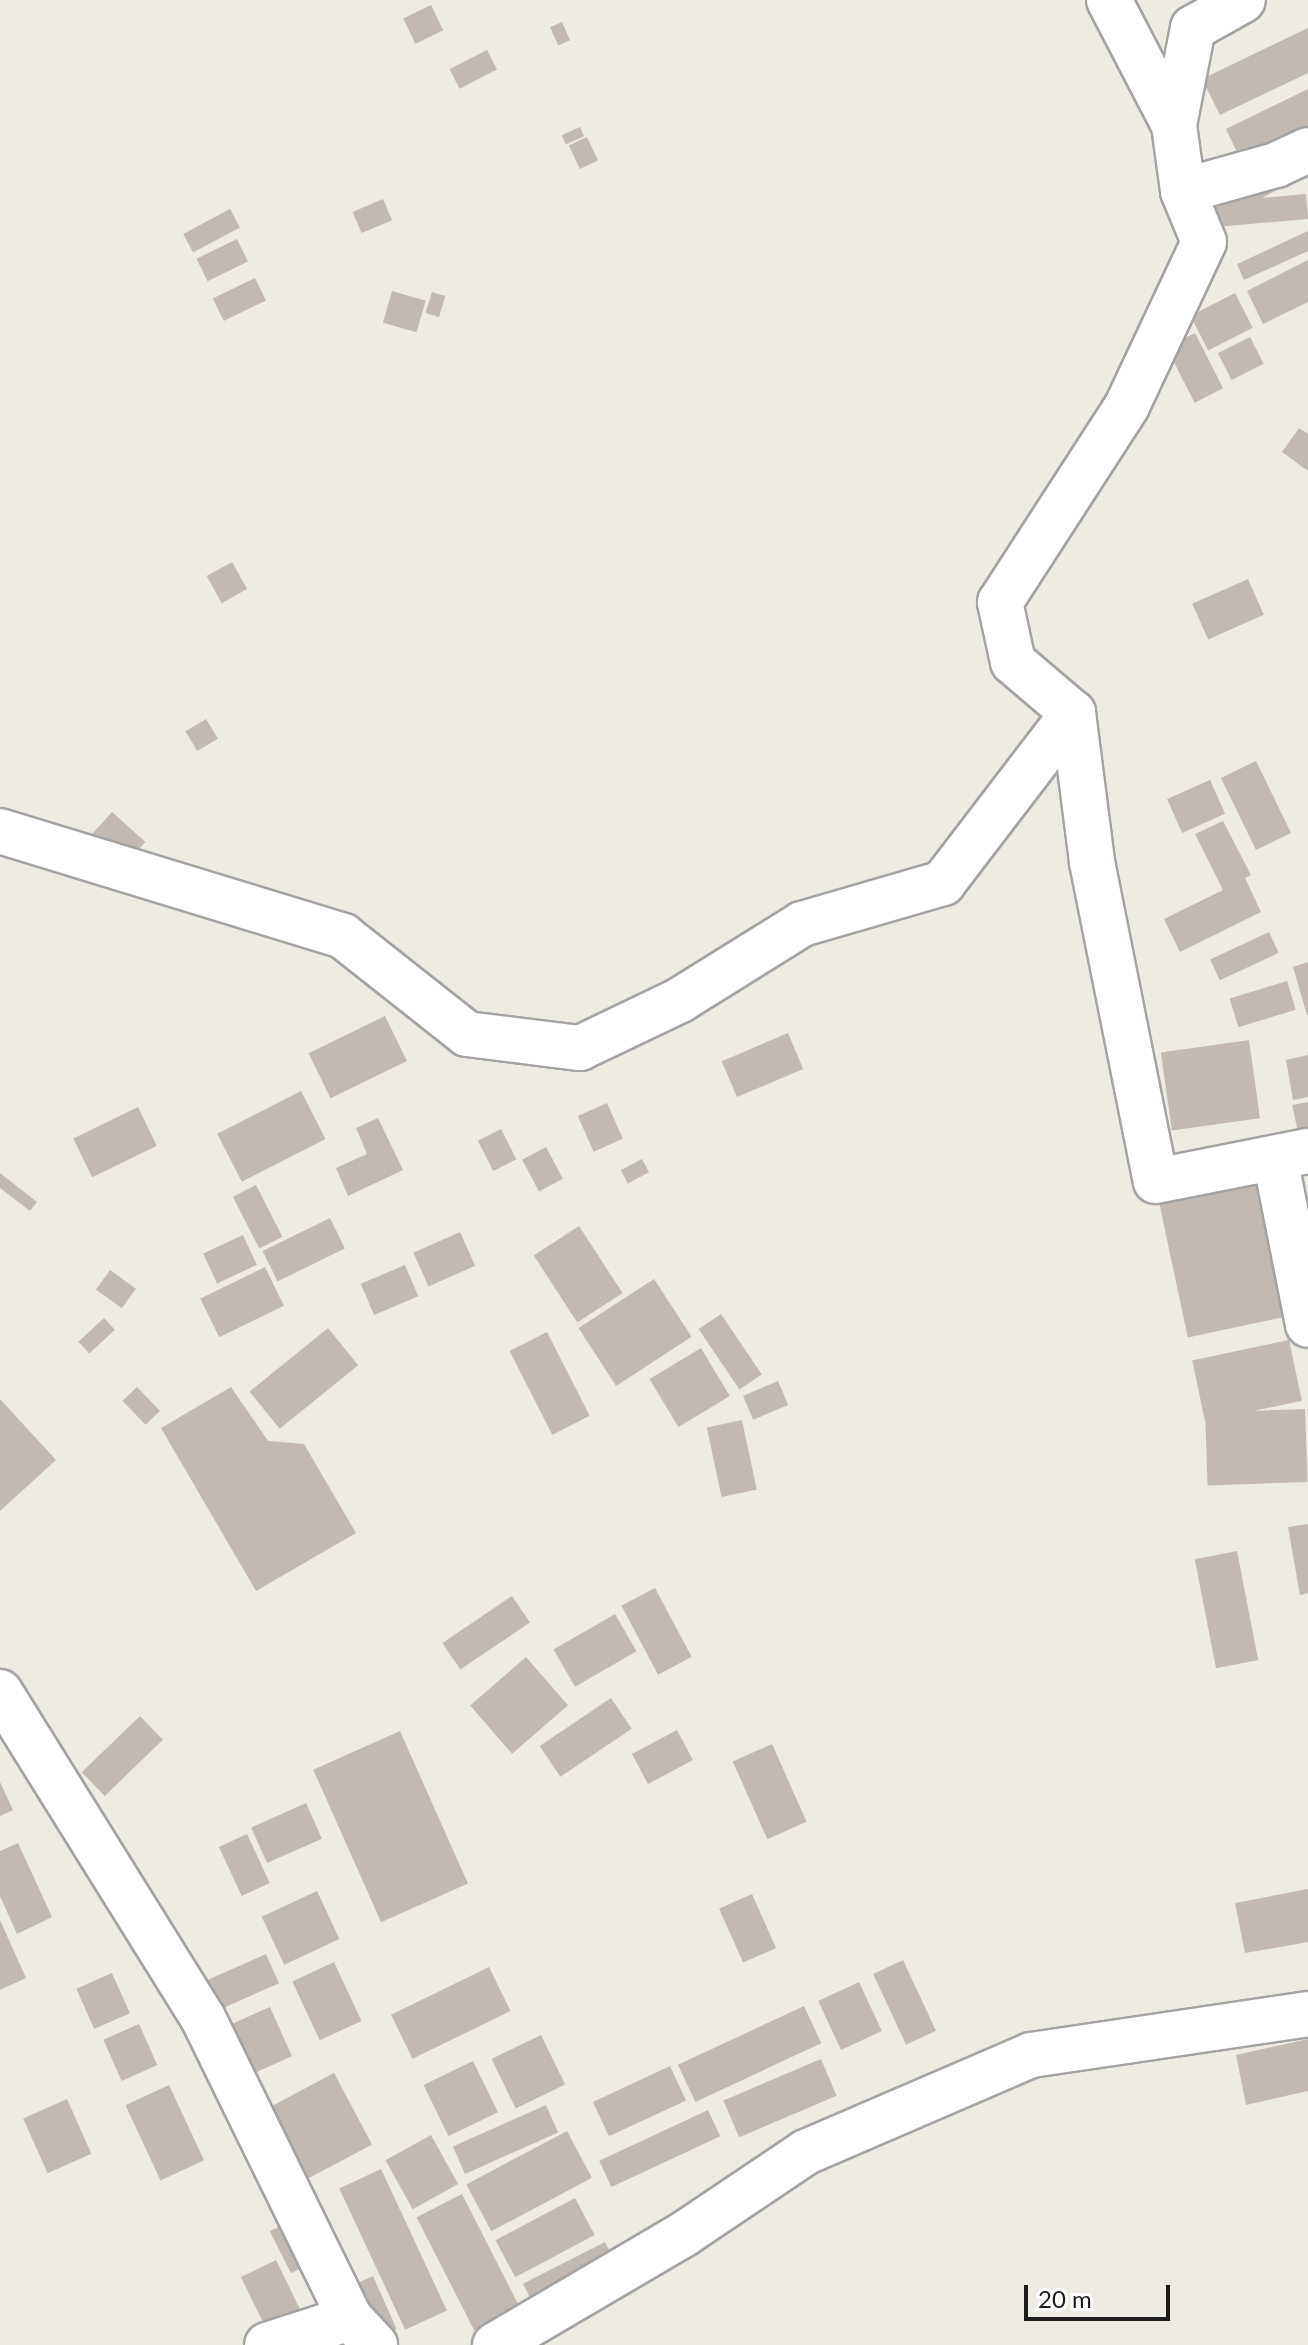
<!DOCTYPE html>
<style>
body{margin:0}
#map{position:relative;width:1308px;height:2345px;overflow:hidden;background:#eeebe2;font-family:Lato,sans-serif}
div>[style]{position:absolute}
.building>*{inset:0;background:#c2bab2;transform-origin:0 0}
.roads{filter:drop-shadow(2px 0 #a3a3a3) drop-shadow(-2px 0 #a3a3a3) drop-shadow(0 2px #a3a3a3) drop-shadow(0 -2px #a3a3a3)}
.minor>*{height:44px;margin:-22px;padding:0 22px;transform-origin:22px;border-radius:22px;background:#fff}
span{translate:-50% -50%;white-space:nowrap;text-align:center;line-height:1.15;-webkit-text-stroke:7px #fff;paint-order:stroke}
.scale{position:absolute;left:1024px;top:2285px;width:146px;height:36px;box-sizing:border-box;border:4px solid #1c1c1c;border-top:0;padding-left:10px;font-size:24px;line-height:28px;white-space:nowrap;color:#1c1c1c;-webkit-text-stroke:6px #fff;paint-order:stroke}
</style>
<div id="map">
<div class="building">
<div style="left:431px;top:5px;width:28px;height:31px;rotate:64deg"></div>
<div style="left:562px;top:22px;width:20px;height:13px;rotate:66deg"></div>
<div style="clip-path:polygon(1308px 28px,1308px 73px,1220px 115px,1202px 79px)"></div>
<div style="left:487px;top:50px;width:22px;height:42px;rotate:63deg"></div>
<div style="clip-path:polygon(1308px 89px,1308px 134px,1243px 165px,1226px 129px)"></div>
<div style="left:580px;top:127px;width:10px;height:20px;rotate:66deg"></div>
<div style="left:587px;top:137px;width:26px;height:20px;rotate:65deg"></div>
<div style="clip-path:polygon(1302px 177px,1218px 221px,1208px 203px)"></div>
<div style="left:1306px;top:194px;width:25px;height:86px;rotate:85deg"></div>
<div style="left:383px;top:199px;width:23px;height:33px;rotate:67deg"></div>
<div style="left:230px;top:209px;width:21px;height:53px;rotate:62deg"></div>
<div style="clip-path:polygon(1308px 231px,1308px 251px,1244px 280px,1237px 264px)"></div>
<div style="left:237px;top:239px;width:25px;height:45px;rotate:64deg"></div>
<div style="clip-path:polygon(1308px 260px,1308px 302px,1263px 324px,1247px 291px)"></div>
<div style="left:255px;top:278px;width:25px;height:47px;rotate:64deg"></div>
<div style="left:392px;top:291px;width:35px;height:33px;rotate:16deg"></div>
<div style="left:432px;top:292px;width:14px;height:22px;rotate:17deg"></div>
<div style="left:1235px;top:293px;width:39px;height:50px;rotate:63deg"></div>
<div style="left:1195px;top:333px;width:62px;height:32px;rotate:63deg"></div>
<div style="left:1250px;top:337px;width:30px;height:36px;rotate:63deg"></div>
<div style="clip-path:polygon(1299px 428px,1308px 434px,1308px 471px,1282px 452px)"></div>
<div style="left:232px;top:562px;width:31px;height:29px;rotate:61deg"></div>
<div style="left:1248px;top:579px;width:39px;height:61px;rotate:66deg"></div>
<div style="left:206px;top:719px;width:23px;height:24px;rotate:59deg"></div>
<div style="left:1256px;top:761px;width:80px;height:39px;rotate:64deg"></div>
<div style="left:1210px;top:780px;width:37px;height:47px;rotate:66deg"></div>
<div style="left:112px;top:812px;width:45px;height:33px;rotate:42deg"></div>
<div style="clip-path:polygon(1223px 821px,1251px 875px,1245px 878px,1261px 912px,1180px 952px,1164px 919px,1223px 890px,1195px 834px)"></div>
<div style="left:1269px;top:932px;width:23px;height:65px;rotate:65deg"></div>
<div style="clip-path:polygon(1308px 962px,1308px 1015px,1307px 1015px,1293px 967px)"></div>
<div style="left:1287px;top:981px;width:30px;height:60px;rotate:73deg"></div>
<div style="left:385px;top:1016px;width:50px;height:85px;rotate:64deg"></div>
<div style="left:788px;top:1033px;width:39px;height:72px;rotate:67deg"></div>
<div style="left:1249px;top:1040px;width:79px;height:89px;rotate:82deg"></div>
<div style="clip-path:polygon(1308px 1055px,1308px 1097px,1293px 1100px,1286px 1060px)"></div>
<div style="left:301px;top:1091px;width:54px;height:94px;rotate:63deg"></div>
<div style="clip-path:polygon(1308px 1102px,1308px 1144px,1301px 1145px,1292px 1105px)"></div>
<div style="left:607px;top:1103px;width:39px;height:32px;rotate:66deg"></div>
<div style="left:138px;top:1107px;width:43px;height:72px;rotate:64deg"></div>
<div style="clip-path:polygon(378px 1118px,403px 1170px,348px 1196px,336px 1168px,367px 1154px,356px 1128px)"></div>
<div style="left:501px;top:1129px;width:34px;height:26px;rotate:63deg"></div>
<div style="left:546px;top:1147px;width:36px;height:27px;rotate:62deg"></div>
<div style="left:642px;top:1159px;width:15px;height:24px;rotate:62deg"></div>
<div style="clip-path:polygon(0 1173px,37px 1202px,30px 1211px,0 1188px)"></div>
<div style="left:1260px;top:1177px;width:142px;height:104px;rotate:78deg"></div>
<div style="left:256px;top:1185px;width:58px;height:26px;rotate:63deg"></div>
<div style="left:330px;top:1218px;width:34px;height:75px;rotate:64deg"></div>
<div style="left:579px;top:1226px;width:80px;height:54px;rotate:57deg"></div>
<div style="left:460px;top:1232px;width:37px;height:51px;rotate:66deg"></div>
<div style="left:243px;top:1235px;width:33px;height:44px;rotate:65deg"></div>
<div style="left:405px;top:1265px;width:34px;height:48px;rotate:67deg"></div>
<div style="left:265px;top:1267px;width:43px;height:72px;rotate:64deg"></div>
<div style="left:110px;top:1270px;width:32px;height:24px;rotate:36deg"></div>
<div style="left:654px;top:1279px;width:69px;height:90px;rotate:57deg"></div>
<div style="left:721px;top:1314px;width:73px;height:27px;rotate:56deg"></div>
<div style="left:104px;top:1318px;width:16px;height:35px;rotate:47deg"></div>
<div style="left:328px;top:1328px;width:48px;height:101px;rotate:51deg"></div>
<div style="left:547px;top:1332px;width:94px;height:42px;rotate:63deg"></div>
<div style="left:1289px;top:1340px;width:62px;height:99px;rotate:78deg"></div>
<div style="left:701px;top:1348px;width:56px;height:60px;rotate:59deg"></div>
<div style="left:778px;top:1381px;width:26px;height:38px;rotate:67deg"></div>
<div style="left:137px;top:1387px;width:33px;height:20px;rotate:46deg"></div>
<div style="clip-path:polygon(231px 1387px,268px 1441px,304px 1444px,356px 1533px,256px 1591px,161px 1428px)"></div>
<div style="clip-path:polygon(0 1399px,56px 1460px,0 1511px)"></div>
<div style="left:1305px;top:1409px;width:73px;height:100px;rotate:88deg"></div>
<div style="left:742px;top:1420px;width:71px;height:36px;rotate:78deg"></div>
<div style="clip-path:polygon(1308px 1524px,1308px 1593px,1300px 1595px,1288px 1527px)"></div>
<div style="left:1237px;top:1551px;width:111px;height:43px;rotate:79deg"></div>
<div style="left:655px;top:1588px;width:78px;height:38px;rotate:62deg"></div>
<div style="left:512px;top:1596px;width:32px;height:84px;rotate:56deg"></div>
<div style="left:615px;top:1614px;width:43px;height:71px;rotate:60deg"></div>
<div style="left:526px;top:1657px;width:64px;height:74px;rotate:49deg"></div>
<div style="left:611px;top:1698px;width:37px;height:86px;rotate:56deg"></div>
<div style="left:140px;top:1716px;width:33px;height:81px;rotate:46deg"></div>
<div style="left:677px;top:1730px;width:34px;height:51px;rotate:62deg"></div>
<div style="left:400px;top:1731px;width:167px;height:95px;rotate:66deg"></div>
<div style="left:772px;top:1744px;width:85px;height:43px;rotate:66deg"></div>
<div style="clip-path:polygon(0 1782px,13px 1810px,0 1816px)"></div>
<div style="left:306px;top:1803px;width:39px;height:60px;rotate:66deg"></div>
<div style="left:247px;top:1834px;width:54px;height:31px;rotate:65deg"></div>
<div style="clip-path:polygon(18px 1843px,52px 1917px,17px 1934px,0 1896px,0 1851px)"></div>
<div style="clip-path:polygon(1308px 1889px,1308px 1942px,1245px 1953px,1235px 1903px)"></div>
<div style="left:317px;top:1891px;width:53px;height:61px;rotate:65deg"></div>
<div style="left:752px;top:1894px;width:59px;height:36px;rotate:66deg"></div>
<div style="clip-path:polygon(0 1920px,26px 1978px,0 1990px)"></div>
<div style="left:266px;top:1954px;width:32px;height:80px;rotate:66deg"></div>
<div style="left:903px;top:1960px;width:78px;height:33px;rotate:65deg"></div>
<div style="left:334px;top:1962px;width:65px;height:46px;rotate:65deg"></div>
<div style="left:489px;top:1967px;width:49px;height:109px;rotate:64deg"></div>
<div style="left:112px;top:1973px;width:44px;height:39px;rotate:66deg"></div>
<div style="left:859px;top:1982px;width:54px;height:45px;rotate:65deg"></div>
<div style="left:804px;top:2006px;width:41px;height:139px;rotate:65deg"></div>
<div style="left:270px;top:2007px;width:54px;height:56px;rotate:66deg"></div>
<div style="left:139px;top:2024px;width:45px;height:39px;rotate:66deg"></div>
<div style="left:541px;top:2035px;width:55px;height:55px;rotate:64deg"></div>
<div style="clip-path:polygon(1308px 2039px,1308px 2091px,1246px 2105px,1236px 2055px)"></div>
<div style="left:821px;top:2059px;width:40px;height:106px;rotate:67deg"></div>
<div style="left:473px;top:2061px;width:57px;height:55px;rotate:64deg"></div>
<div style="left:670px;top:2066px;width:38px;height:85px;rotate:65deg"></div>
<div style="left:334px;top:2073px;width:81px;height:90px;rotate:62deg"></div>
<div style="left:169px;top:2085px;width:83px;height:48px;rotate:65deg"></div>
<div style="left:67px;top:2099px;width:60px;height:48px;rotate:66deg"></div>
<div style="left:546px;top:2105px;width:30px;height:102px;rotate:66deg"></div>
<div style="left:708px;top:2110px;width:29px;height:120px;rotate:65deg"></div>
<div style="left:567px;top:2131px;width:53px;height:114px;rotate:62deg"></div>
<div style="left:431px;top:2135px;width:56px;height:52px;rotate:61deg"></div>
<div style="left:381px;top:2169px;width:156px;height:46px;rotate:65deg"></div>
<div style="left:462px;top:2194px;width:127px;height:51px;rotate:63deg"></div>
<div style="left:575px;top:2198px;width:42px;height:90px;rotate:62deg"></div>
<div style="left:292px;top:2220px;width:47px;height:25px;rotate:63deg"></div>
<div style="left:605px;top:2242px;width:27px;height:92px;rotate:63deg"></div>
<div style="left:276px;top:2260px;width:55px;height:39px;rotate:64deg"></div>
<div style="left:373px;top:2276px;width:58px;height:27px;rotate:66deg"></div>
</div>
<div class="roads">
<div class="minor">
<div style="left:1109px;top:0;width:141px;rotate:62.5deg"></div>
<div style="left:1174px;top:125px;width:67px;rotate:82.2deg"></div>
<div style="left:1183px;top:191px;width:55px;rotate:67.6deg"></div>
<div style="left:1204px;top:242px;width:181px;rotate:115.2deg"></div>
<div style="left:1127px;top:406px;width:234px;rotate:122.9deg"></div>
<div style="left:1000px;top:602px;width:61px;rotate:77.8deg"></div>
<div style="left:1013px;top:662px;width:79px;rotate:40.4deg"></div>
<div style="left:1073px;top:713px;width:150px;rotate:82.7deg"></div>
<div style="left:1092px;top:862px;width:325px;rotate:78.7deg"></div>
<div style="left:1156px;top:1181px;width:155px;rotate:-11.2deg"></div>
<div style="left:1174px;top:125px;width:99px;rotate:-78.9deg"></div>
<div style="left:1193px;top:28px;width:57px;rotate:-29.2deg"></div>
<div style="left:1183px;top:191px;width:97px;rotate:-15.6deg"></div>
<div style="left:1276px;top:165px;width:35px;rotate:-25deg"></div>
<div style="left:0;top:831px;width:359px;rotate:17deg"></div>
<div style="left:343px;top:936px;width:158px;rotate:38.3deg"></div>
<div style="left:467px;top:1034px;width:114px;rotate:7.1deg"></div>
<div style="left:580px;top:1048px;width:111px;rotate:-25.6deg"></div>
<div style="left:680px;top:1000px;width:144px;rotate:-31.9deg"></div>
<div style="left:802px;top:924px;width:147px;rotate:-16.2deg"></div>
<div style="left:943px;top:883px;width:214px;rotate:-52.6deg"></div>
<div style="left:1275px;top:1158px;width:170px;rotate:78.8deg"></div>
<div style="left:0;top:1692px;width:384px;rotate:58.1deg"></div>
<div style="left:203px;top:2018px;width:334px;rotate:63.9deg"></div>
<div style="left:350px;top:2318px;width:37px;rotate:47deg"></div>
<div style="left:267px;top:2345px;width:87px;rotate:-18deg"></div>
<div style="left:495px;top:2345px;width:219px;rotate:-30.4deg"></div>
<div style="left:684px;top:2234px;width:147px;rotate:-33.9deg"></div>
<div style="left:806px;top:2152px;width:245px;rotate:-23.3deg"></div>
<div style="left:1031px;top:2055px;width:280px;rotate:-8.4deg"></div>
</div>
</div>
<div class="scale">20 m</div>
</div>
